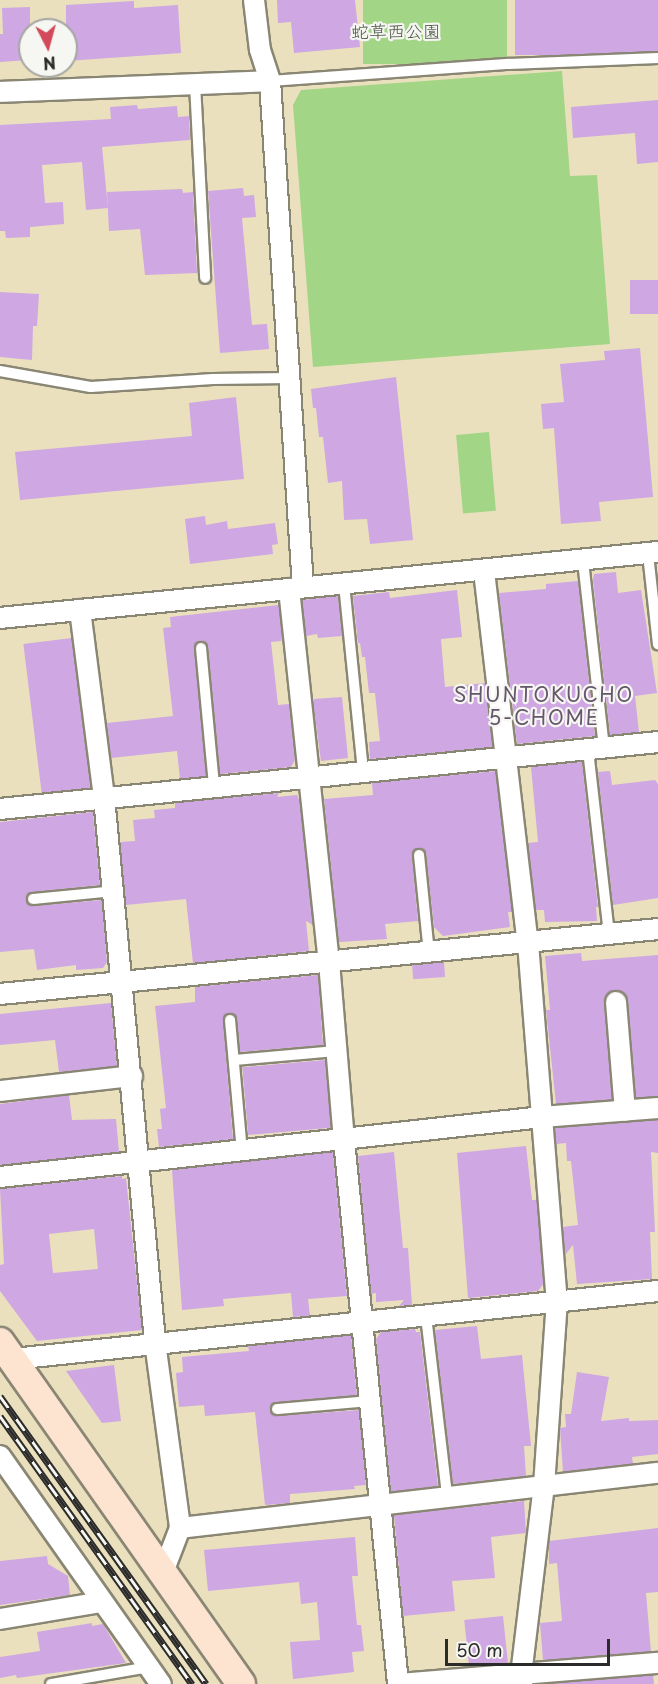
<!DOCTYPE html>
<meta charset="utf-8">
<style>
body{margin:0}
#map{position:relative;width:658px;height:1684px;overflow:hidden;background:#eae0be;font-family:"Playpen Sans","Klee One",sans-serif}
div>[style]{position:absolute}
.green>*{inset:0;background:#a2d585;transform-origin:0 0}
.building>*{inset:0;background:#cea7e3;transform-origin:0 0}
.roads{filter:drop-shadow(2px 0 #8a8674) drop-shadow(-2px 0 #8a8674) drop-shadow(0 2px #8a8674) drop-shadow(0 -2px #8a8674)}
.lane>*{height:10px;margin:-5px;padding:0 5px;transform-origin:5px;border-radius:5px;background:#fff}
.street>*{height:20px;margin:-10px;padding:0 10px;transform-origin:10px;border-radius:10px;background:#fff}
.secondary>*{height:28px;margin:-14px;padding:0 14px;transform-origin:14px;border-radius:14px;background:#fde4d1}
.rail>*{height:7px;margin-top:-3.5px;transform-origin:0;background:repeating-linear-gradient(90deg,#f6f6f2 0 14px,#2b2b2b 0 28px);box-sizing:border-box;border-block:2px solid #2b2b2b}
span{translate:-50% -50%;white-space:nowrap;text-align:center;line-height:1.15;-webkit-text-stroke:4.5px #f6f6f2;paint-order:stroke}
.park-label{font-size:18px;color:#495642}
.neighbourhood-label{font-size:20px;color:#64566b;letter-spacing:1.5px}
.north{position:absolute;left:18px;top:18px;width:60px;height:60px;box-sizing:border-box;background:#f6f6f2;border:2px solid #a5a5a2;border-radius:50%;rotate:174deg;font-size:16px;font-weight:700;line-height:24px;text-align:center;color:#2b2b2b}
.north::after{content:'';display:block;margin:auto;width:21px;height:27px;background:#d1495b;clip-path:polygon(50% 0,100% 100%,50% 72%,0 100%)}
.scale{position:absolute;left:445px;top:1639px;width:165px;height:27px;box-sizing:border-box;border:3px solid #2b2b2b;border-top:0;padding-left:8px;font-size:18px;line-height:21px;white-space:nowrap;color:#2b2b2b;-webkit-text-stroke:4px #f6f6f2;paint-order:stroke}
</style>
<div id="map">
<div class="green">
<div style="left:363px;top:0;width:144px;height:64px"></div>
<div style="clip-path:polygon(562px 71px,570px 176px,597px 175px,610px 344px,313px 367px,293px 105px,301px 90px)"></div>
<div style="left:489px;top:432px;width:79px;height:33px;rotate:85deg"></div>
</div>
<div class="building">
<div style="clip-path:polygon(277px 0,355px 0,360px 47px,294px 53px,291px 22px,278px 23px)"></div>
<div style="left:515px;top:0;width:143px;height:55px"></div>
<div style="clip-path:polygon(134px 1px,134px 8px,178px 5px,181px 53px,66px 61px,66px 5px)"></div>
<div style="clip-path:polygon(30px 7px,30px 60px,0 62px,0 34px,3px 34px,2px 8px)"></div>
<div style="clip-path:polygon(658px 100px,658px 162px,637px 164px,635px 133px,573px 138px,571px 107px)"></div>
<div style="clip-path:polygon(137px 105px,138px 109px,177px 106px,178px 117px,189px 116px,190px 140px,102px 147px,108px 208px,86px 210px,82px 162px,42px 165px,45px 203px,63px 202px,64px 224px,30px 227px,30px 237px,6px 238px,5px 231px,0 231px,0 125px,111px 119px,110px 107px)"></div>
<div style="clip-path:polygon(243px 188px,244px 196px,254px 195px,256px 217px,242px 218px,252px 325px,267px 324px,269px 349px,220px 353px,208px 191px)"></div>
<div style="clip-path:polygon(182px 189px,183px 193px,193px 192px,197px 273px,145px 275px,140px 229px,109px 231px,107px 192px)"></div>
<div style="left:658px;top:280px;width:34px;height:28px;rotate:90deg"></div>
<div style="clip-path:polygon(0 292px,39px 294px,37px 326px,33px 326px,32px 360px,0 357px)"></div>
<div style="clip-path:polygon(640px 348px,653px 497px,599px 502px,601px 521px,561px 524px,554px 428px,543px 429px,541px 404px,564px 402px,560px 364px,605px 360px,604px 351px)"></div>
<div style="clip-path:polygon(396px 377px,413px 540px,370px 544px,367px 519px,344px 520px,342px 481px,328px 483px,323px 437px,319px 437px,316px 408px,313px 408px,311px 389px)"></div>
<div style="clip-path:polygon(236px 397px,244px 479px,20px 500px,15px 452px,192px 436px,189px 403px)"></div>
<div style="clip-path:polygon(205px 516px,206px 525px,227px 521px,228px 529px,275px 523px,278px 544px,272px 545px,273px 554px,190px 564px,185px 519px)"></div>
<div style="clip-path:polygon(616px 572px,618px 593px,641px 590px,657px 693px,635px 696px,639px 732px,610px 735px,593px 580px,594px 574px)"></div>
<div style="clip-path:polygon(578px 581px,595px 736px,517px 744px,499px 593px,546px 589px,546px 584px)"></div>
<div style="clip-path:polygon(457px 590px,462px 637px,441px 639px,445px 687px,485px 683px,493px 747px,370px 759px,369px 742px,380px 741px,375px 693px,369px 693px,365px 657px,362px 657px,360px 643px,358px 643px,353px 596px,389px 592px,390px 598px)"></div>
<div style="clip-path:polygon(338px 596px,342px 636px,318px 638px,317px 634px,306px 636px,302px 600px)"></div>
<div style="clip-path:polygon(279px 605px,282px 638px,281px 641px,271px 642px,278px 705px,289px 704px,295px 760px,291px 767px,220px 774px,208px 647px,201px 641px,196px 642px,194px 649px,206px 776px,180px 779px,177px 751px,111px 758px,107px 723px,173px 716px,163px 628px,171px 627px,170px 617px)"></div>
<div style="left:72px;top:638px;width:151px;height:49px;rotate:83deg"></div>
<div style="clip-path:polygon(342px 697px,348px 758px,321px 761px,313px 702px,314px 699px)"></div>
<div style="clip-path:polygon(582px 762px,598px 907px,596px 907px,597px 921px,545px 922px,544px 910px,536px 910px,528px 843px,538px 842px,531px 767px)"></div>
<div style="clip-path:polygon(496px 771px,512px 912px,508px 912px,510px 927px,443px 936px,434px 927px,426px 854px,419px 848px,414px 849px,412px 856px,418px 921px,385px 924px,387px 939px,339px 942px,324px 799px,373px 795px,372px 783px)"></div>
<div style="clip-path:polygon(610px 771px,612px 785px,655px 780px,658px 784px,658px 898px,613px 905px,598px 772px)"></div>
<div style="clip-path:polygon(279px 793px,277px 797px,297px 795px,300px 802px,313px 925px,306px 921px,309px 951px,193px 963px,186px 899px,126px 905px,120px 842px,135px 841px,133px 820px,155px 818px,154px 810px,175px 808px,175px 803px)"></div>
<div style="clip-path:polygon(93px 812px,100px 885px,32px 892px,26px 895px,26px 900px,34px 906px,102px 900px,107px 962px,103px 968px,76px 970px,76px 965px,37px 970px,34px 949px,0 952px,0 822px)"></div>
<div style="clip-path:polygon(581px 953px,582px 961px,658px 955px,658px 1096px,636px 1098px,628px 1001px,625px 995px,616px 990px,609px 993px,604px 1003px,612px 1100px,556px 1104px,546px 1010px,550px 1010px,545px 956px)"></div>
<div style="left:444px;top:962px;width:15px;height:32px;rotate:86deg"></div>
<div style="clip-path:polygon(318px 975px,323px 1045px,240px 1052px,236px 1016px,233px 1013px,226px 1014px,223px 1021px,233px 1139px,159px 1147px,157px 1129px,162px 1129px,160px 1109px,166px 1108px,155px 1006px,195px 1002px,195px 987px)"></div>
<div style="clip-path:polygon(111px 1003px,117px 1066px,59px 1072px,55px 1040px,0 1045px,0 1014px)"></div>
<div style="left:325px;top:1060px;width:68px;height:83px;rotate:85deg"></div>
<div style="clip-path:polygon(69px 1095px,72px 1120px,116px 1119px,119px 1152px,0 1165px,0 1104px)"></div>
<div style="clip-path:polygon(658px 1120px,658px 1153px,651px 1152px,655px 1232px,650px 1232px,652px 1279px,577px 1284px,573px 1245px,565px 1255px,563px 1227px,578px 1225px,571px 1161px,567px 1161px,566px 1143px,556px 1144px,555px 1128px)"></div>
<div style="clip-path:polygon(526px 1146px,532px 1200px,537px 1200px,544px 1283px,538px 1291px,468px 1298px,457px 1153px)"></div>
<div style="clip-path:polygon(333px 1152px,347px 1296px,308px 1299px,310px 1316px,293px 1317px,291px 1293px,223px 1299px,224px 1306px,182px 1310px,172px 1170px)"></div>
<div style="clip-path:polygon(394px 1152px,403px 1248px,408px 1248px,412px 1305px,399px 1306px,404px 1300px,376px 1302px,376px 1293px,371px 1294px,358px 1156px)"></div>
<div style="clip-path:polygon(evenodd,122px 1176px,122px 1179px,126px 1178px,142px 1330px,37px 1341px,0 1291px,0 1265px,4px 1264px,0 1189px,122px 1176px,94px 1229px,98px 1269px,53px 1273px,49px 1234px,94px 1229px)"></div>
<div style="clip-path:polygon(477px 1326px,481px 1359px,522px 1355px,531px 1446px,524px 1446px,526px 1476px,453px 1484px,435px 1330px)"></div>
<div style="clip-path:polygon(415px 1329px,416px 1332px,420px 1332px,438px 1486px,391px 1492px,376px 1339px,381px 1332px)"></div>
<div style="clip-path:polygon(351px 1335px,357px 1395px,276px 1402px,271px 1405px,270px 1410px,278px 1416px,359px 1410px,366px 1485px,354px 1486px,355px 1489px,290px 1494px,290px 1503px,265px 1505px,255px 1412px,205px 1416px,204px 1405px,179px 1407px,176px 1373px,183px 1372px,182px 1357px,249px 1351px,248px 1346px)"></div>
<div style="clip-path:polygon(114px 1365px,121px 1421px,102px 1423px,66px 1371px)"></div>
<div style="clip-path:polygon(577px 1372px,609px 1377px,601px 1421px,629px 1418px,629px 1421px,658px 1420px,658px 1454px,632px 1457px,633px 1464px,563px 1472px,560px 1428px,566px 1427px,565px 1414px,571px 1414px)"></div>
<div style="clip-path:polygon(524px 1501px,526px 1533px,491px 1537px,495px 1578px,452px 1581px,455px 1611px,403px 1616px,394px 1515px)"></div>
<div style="clip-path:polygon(658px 1528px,658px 1592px,646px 1593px,651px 1652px,543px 1660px,540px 1623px,562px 1621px,557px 1563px,549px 1564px,549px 1541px)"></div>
<div style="clip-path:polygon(355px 1537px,358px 1576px,352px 1576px,357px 1625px,361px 1625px,364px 1651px,352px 1652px,354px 1672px,293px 1679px,290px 1642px,320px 1640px,317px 1602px,301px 1604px,299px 1582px,208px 1591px,204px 1550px)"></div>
<div style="clip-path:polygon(47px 1556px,48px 1564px,68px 1576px,70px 1595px,0 1605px,0 1561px)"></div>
<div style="left:503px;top:1616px;width:47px;height:39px;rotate:84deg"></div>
<div style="clip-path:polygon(92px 1623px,92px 1626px,103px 1624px,126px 1663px,17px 1678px,16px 1675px,0 1678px,0 1657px,40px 1651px,37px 1632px)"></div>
<div style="clip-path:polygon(653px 1675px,654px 1684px,548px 1684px)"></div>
</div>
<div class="roads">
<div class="lane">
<div style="left:270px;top:81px;width:240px;rotate:-4.1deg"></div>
<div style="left:509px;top:64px;width:149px;rotate:-2.3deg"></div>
<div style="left:195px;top:84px;width:194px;rotate:87deg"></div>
<div style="left:0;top:371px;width:92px;rotate:10deg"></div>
<div style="left:91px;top:387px;width:122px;rotate:-3.8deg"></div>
<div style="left:213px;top:379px;width:76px;rotate:-0.8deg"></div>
<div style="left:648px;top:554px;width:91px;rotate:83.7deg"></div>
<div style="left:583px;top:561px;width:188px;rotate:83.6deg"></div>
<div style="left:344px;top:584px;width:188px;rotate:84.2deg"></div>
<div style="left:201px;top:648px;width:139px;rotate:84.6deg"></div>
<div style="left:588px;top:750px;width:186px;rotate:83.5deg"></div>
<div style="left:419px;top:855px;width:99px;rotate:84.2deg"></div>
<div style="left:33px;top:899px;width:81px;rotate:-5.6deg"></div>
<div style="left:230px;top:1020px;width:132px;rotate:84.8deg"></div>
<div style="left:234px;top:1060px;width:103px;rotate:-5deg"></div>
<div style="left:426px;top:1316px;width:181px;rotate:83.3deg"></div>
<div style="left:277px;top:1409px;width:94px;rotate:-4.9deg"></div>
<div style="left:51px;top:1684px;width:99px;rotate:-9.8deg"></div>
</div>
<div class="street">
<div style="left:254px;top:0;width:50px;rotate:83.2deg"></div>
<div style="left:260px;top:50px;width:33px;rotate:72deg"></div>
<div style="left:270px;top:81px;width:507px;rotate:86.27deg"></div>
<div style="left:0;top:92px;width:270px;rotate:-2.3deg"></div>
<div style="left:484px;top:571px;width:375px;rotate:83.3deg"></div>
<div style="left:528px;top:943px;width:358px;rotate:85.4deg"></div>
<div style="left:557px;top:1300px;width:185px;rotate:94deg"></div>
<div style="left:544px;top:1485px;width:190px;rotate:96.9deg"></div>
<div style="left:521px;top:1674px;width:10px;rotate:84deg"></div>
<div style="left:289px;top:589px;width:375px;rotate:83.9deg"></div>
<div style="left:329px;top:962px;width:179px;rotate:85.2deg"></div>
<div style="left:344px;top:1140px;width:547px;rotate:84.33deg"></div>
<div style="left:80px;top:610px;width:189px;rotate:82.7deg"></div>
<div style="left:104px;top:797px;width:547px;rotate:84.65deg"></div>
<div style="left:155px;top:1342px;width:188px;rotate:82.3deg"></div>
<div style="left:180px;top:1528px;width:47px;rotate:111.1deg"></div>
<div style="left:0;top:618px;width:661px;rotate:-5.73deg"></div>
<div style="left:0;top:809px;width:661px;rotate:-5.81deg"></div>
<div style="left:0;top:994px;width:661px;rotate:-5.64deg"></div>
<div style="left:616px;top:1002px;width:109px;rotate:85.3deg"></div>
<div style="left:0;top:1091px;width:133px;rotate:-6.5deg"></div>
<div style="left:0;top:1177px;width:545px;rotate:-6.32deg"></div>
<div style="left:542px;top:1117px;width:116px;rotate:-4.4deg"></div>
<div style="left:13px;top:1359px;width:649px;rotate:-6.02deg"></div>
<div style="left:0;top:1456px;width:279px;rotate:54.8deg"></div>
<div style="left:180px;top:1528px;width:481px;rotate:-6.6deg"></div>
<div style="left:0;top:1619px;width:103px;rotate:-9.5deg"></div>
<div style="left:400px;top:1684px;width:259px;rotate:-4.7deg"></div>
</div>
<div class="secondary">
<div style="left:0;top:1342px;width:418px;rotate:54.8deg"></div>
</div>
</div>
<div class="rail">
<div style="left:0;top:1396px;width:354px;rotate:54.4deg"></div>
<div style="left:0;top:1416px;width:330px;rotate:54.4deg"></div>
</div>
<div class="park-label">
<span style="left:396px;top:31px">蛇草西公園</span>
</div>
<div class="neighbourhood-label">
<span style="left:544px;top:706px">SHUNTOKUCHO<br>5-CHOME</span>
</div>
<div class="north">N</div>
<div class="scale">50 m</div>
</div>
